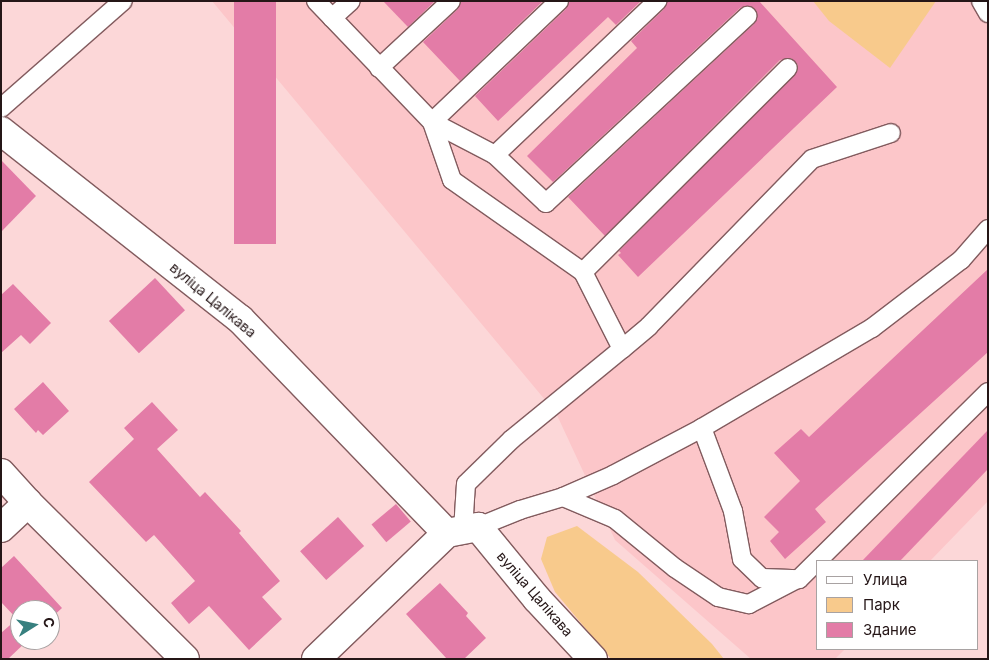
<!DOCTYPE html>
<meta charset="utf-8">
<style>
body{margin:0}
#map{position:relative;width:989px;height:660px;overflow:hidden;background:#fcd7d8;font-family:Inter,sans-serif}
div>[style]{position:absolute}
.built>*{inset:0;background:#fcc6c9}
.green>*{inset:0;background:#f8ca8c}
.building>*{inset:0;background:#e37ca7;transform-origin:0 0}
.roads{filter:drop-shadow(1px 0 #825b5e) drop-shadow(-1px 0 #825b5e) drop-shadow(0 1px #825b5e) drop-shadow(0 -1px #825b5e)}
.lane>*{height:18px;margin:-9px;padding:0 9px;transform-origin:9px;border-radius:9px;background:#fff}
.street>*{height:28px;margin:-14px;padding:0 14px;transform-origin:14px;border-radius:14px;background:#fff}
span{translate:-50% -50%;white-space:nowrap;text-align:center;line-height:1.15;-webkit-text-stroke:4px #fff;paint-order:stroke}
.street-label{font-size:14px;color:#251617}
.frame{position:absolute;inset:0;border:2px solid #251617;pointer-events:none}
.legend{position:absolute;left:816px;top:560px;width:162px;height:90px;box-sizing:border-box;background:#fff;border:1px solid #a8a2a2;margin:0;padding:6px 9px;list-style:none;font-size:15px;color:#251617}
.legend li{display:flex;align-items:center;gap:10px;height:25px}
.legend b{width:25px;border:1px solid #a8a2a2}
.north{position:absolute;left:10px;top:600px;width:50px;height:50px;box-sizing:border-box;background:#fff;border:1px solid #a8a2a2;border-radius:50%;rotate:80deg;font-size:14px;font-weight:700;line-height:20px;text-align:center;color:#251617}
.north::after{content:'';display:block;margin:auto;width:18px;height:22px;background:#37807f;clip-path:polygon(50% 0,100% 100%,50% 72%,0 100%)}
</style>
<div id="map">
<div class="built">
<div style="clip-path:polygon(212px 1px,988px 1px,988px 501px,930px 561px,818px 561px,818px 649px,845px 649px,835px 659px,751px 659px,615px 540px,556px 413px)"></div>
</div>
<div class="green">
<div style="clip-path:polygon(813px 1px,936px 1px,890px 68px,829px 21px)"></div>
<div style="clip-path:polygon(577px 526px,638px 572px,712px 644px,724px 659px,611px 659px,555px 592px,541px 559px,547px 537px)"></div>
</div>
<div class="building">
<div style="left:234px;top:1px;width:42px;height:243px"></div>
<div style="clip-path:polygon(383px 1px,435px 1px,408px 27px)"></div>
<div style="clip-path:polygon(461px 1px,543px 1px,460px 81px,423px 42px,458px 9px)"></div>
<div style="clip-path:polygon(569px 1px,641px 1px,616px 25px,608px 17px,498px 121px,475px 96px,566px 9px)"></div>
<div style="clip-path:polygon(667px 1px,759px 1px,837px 87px,638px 277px,618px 255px,621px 253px,619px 251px,798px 70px,798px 65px,791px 58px,780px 60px,605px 236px,568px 197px,754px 24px,757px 14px,754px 8px,745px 6px,740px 8px,553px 182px,527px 156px,637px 48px,631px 41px,664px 9px)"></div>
<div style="clip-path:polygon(1px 160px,36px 196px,1px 232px)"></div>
<div style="clip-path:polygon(988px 269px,988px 352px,815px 509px,826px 522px,785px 559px,770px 541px,779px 532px,764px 517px,800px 481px,774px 453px,801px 429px,809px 437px)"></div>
<div style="left:155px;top:278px;width:44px;height:63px;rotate:47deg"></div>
<div style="clip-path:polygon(13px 284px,51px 323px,30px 344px,21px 335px,1px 353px,1px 295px)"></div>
<div style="clip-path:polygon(43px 382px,69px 411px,43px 435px,38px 430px,36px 433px,14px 409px)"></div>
<div style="clip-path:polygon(152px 402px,178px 430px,157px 449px,200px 497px,205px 492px,241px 531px,239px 533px,280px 581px,262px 597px,282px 619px,249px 650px,209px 606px,189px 624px,171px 603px,195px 581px,154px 535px,146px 542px,89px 482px,134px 439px,124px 428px)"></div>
<div style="clip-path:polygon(988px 430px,988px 469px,900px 561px,862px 561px)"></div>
<div style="left:396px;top:504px;width:23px;height:32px;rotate:50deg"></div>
<div style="left:338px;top:517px;width:39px;height:51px;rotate:48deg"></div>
<div style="clip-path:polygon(14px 556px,62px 608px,50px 619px,50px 610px,20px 610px,20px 640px,28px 640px,8px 659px,1px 659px,1px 633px,17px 619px,1px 602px,1px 568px)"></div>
<div style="clip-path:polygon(440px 583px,468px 613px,466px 616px,486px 638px,464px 659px,447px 659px,406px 614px)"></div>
</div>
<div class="roads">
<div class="lane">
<div style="left:316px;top:1px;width:168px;rotate:46.2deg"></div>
<div style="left:432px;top:122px;width:61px;rotate:71deg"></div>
<div style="left:452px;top:180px;width:160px;rotate:35.1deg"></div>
<div style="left:583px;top:272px;width:86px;rotate:63.1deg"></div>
<div style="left:622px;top:349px;width:35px;rotate:-40deg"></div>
<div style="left:649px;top:326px;width:233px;rotate:-45.7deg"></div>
<div style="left:812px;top:159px;width:83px;rotate:-18.2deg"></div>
<div style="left:559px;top:1px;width:175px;rotate:136.4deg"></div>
<div style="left:432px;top:122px;width:71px;rotate:27.6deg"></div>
<div style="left:495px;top:155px;width:70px;rotate:43.3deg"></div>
<div style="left:546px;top:203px;width:275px;rotate:-42.9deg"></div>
<div style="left:981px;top:1px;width:14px;rotate:60deg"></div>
<div style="left:332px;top:18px;width:25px;rotate:-42deg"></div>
<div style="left:379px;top:68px;width:98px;rotate:-42.9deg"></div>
<div style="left:1px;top:108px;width:162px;rotate:-41.3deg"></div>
<div style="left:495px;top:155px;width:224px;rotate:-43.5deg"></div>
<div style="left:583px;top:272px;width:289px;rotate:-44.9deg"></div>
<div style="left:702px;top:428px;width:89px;rotate:69.5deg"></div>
<div style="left:733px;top:511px;width:49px;rotate:79.4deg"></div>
<div style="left:742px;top:559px;width:28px;rotate:44deg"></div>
<div style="left:762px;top:578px;width:37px;rotate:2deg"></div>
<div style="left:799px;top:579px;width:266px;rotate:-44.7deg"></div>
<div style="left:563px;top:497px;width:56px;rotate:22.9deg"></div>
<div style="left:615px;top:519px;width:77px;rotate:39.2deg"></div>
<div style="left:675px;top:568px;width:52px;rotate:34deg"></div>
<div style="left:718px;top:597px;width:32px;rotate:13deg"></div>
<div style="left:749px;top:604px;width:52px;rotate:-27.6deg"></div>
<div style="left:478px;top:527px;width:45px;rotate:-22deg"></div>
<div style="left:520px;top:510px;width:45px;rotate:-16.8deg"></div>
<div style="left:563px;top:497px;width:55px;rotate:-23.7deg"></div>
<div style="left:613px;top:475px;width:101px;rotate:-27.8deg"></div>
<div style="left:702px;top:428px;width:197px;rotate:-30.5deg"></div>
<div style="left:872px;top:328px;width:112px;rotate:-37.4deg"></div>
<div style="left:961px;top:260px;width:41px;rotate:-48.9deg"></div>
<div style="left:463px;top:530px;width:46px;rotate:-86.3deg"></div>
<div style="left:466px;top:484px;width:64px;rotate:-44.4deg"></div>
<div style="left:512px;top:439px;width:142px;rotate:-39.3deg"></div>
</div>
<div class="street">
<div style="left:1px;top:131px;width:304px;rotate:38.2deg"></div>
<div style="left:240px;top:319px;width:298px;rotate:46deg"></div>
<div style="left:1px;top:473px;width:40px;rotate:48deg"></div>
<div style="left:28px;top:503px;width:221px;rotate:44.8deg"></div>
<div style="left:1px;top:528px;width:37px;rotate:-43deg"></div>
<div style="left:316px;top:659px;width:182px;rotate:-43.9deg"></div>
<div style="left:447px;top:533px;width:32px;rotate:-11deg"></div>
<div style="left:478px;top:527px;width:93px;rotate:50.7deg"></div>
<div style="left:537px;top:599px;width:82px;rotate:47deg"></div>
</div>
</div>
<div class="street-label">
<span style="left:213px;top:300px;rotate:40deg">вуліца Цалікава</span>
<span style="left:535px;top:594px;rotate:49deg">вуліца Цалікава</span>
</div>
<div class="frame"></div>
<ul class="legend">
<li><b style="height:6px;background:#fff"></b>Улица</li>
<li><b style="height:14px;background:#f8ca8c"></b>Парк</li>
<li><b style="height:14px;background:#e37ca7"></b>Здание</li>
</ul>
<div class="north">С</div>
</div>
